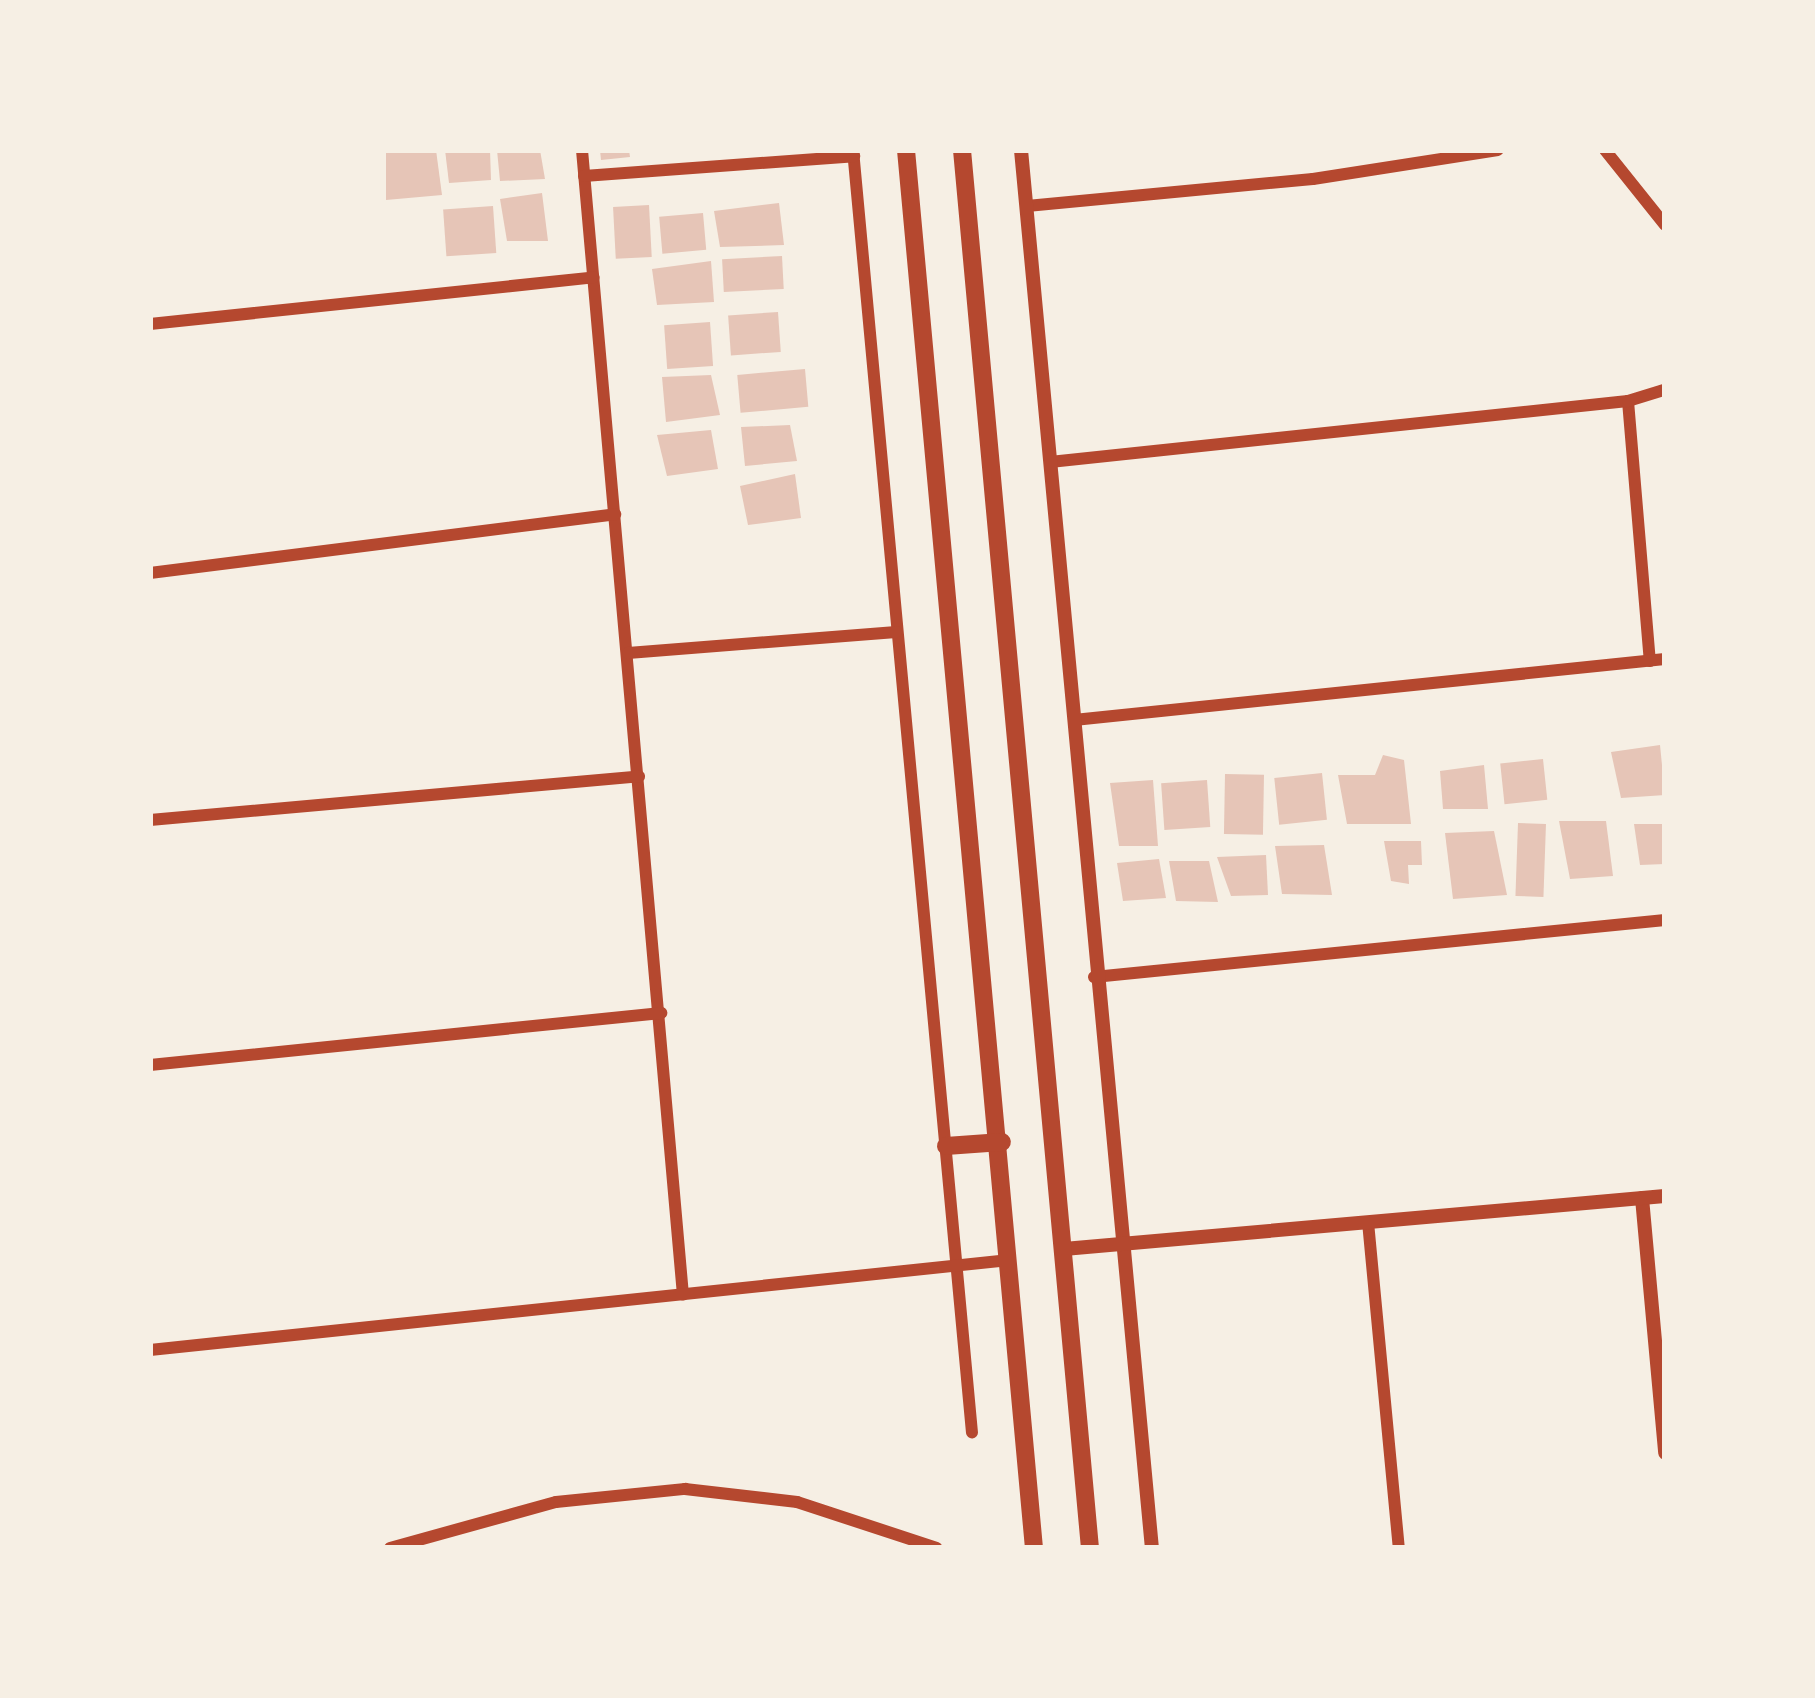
<!DOCTYPE html>
<style>
body{margin:0}
#map{position:relative;width:1815px;height:1698px;overflow:hidden;background:#f6efe4;font-family:"Public Sans",sans-serif}
div>[style]{position:absolute}
.building>*{inset:0;background:#e6c5b7;transform-origin:0 0}
.minor>*{height:12px;margin:-6px;padding:0 6px;transform-origin:6px;border-radius:6px;background:#b5482f}
.tertiary>*{height:14px;margin:-7px;padding:0 7px;transform-origin:7px;border-radius:7px;background:#b5482f}
.trunk>*{height:18px;margin:-9px;padding:0 9px;transform-origin:9px;border-radius:9px;background:#b5482f}
span{translate:-50% -50%;white-space:nowrap;text-align:center;line-height:1.15;-webkit-text-stroke:12px #f6efe4;paint-order:stroke}
.frame{position:absolute;inset:0;border:153px solid #f6efe4;pointer-events:none}
</style>
<div id="map">
<div class="building">
<div style="clip-path:polygon(386px 150px,436px 150px,442px 195px,386px 200px)"></div>
<div style="clip-path:polygon(445px 150px,490px 150px,491px 180px,449px 183px)"></div>
<div style="clip-path:polygon(497px 150px,540px 150px,545px 179px,500px 181px)"></div>
<div style="clip-path:polygon(600px 150px,629px 150px,630px 157px,601px 160px)"></div>
<div style="clip-path:polygon(542px 193px,548px 241px,507px 241px,500px 199px)"></div>
<div style="clip-path:polygon(779px 203px,784px 245px,720px 247px,714px 211px)"></div>
<div style="left:649px;top:205px;width:52px;height:36px;rotate:87deg"></div>
<div style="left:493px;top:206px;width:47px;height:50px;rotate:86deg"></div>
<div style="left:703px;top:213px;width:37px;height:44px;rotate:85deg"></div>
<div style="left:782px;top:256px;width:33px;height:60px;rotate:87deg"></div>
<div style="clip-path:polygon(711px 261px,714px 302px,657px 305px,652px 269px)"></div>
<div style="left:778px;top:312px;width:40px;height:50px;rotate:86deg"></div>
<div style="left:710px;top:322px;width:44px;height:46px;rotate:86deg"></div>
<div style="left:805px;top:369px;width:38px;height:68px;rotate:85deg"></div>
<div style="clip-path:polygon(711px 375px,720px 415px,666px 422px,662px 377px)"></div>
<div style="clip-path:polygon(790px 425px,797px 461px,745px 466px,741px 427px)"></div>
<div style="clip-path:polygon(711px 430px,718px 469px,667px 476px,657px 435px)"></div>
<div style="clip-path:polygon(795px 474px,801px 518px,748px 525px,740px 486px)"></div>
<div style="clip-path:polygon(1660px 745px,1665px 795px,1621px 798px,1611px 752px)"></div>
<div style="clip-path:polygon(1383px 755px,1404px 760px,1411px 824px,1347px 824px,1338px 775px,1375px 775px)"></div>
<div style="left:1543px;top:759px;width:41px;height:43px;rotate:84deg"></div>
<div style="clip-path:polygon(1484px 765px,1488px 809px,1443px 809px,1440px 771px)"></div>
<div style="left:1322px;top:773px;width:47px;height:48px;rotate:84deg"></div>
<div style="left:1225px;top:774px;width:39px;height:60px;rotate:1deg"></div>
<div style="clip-path:polygon(1153px 780px,1158px 846px,1119px 846px,1110px 783px)"></div>
<div style="left:1207px;top:780px;width:47px;height:46px;rotate:86deg"></div>
<div style="clip-path:polygon(1559px 821px,1606px 821px,1613px 876px,1570px 879px)"></div>
<div style="left:1518px;top:823px;width:28px;height:73px;rotate:2deg"></div>
<div style="clip-path:polygon(1634px 824px,1665px 824px,1665px 864px,1640px 865px)"></div>
<div style="clip-path:polygon(1494px 831px,1507px 895px,1453px 899px,1445px 833px)"></div>
<div style="clip-path:polygon(1384px 841px,1421px 841px,1422px 865px,1408px 865px,1409px 884px,1391px 881px)"></div>
<div style="clip-path:polygon(1324px 845px,1332px 895px,1282px 894px,1275px 846px)"></div>
<div style="clip-path:polygon(1266px 855px,1268px 895px,1231px 896px,1217px 857px)"></div>
<div style="clip-path:polygon(1159px 859px,1166px 898px,1123px 901px,1117px 863px)"></div>
<div style="clip-path:polygon(1169px 861px,1209px 861px,1218px 902px,1176px 901px)"></div>
</div>
<div class="minor">
<div style="left:582px;top:150px;width:1149px;rotate:84.96deg"></div>
<div style="left:853px;top:150px;width:1288px;rotate:84.7deg"></div>
<div style="left:1605px;top:150px;width:96px;rotate:51.3deg"></div>
<div style="left:584px;top:176px;width:271px;rotate:-4.2deg"></div>
<div style="left:1027px;top:206px;width:287px;rotate:-5.4deg"></div>
<div style="left:1313px;top:179px;width:187px;rotate:-8.9deg"></div>
<div style="left:150px;top:324px;width:446px;rotate:-6deg"></div>
<div style="left:1628px;top:401px;width:261px;rotate:85.2deg"></div>
<div style="left:1050px;top:462px;width:581px;rotate:-6.02deg"></div>
<div style="left:1628px;top:401px;width:39px;rotate:-17deg"></div>
<div style="left:150px;top:573px;width:469px;rotate:-7.2deg"></div>
<div style="left:628px;top:653px;width:269px;rotate:-4.5deg"></div>
<div style="left:1074px;top:720px;width:594px;rotate:-5.89deg"></div>
<div style="left:150px;top:820px;width:491px;rotate:-5.1deg"></div>
<div style="left:1094px;top:977px;width:574px;rotate:-5.7deg"></div>
<div style="left:150px;top:1065px;width:514px;rotate:-5.81deg"></div>
<div style="left:1368px;top:1222px;width:327px;rotate:84.6deg"></div>
<div style="left:150px;top:1350px;width:864px;rotate:-5.98deg"></div>
<div style="left:390px;top:1548px;width:172px;rotate:-15.5deg"></div>
<div style="left:556px;top:1502px;width:130px;rotate:-5.8deg"></div>
<div style="left:685px;top:1489px;width:113px;rotate:6.6deg"></div>
<div style="left:797px;top:1502px;width:147px;rotate:18.2deg"></div>
</div>
<div class="tertiary">
<div style="left:1021px;top:150px;width:1404px;rotate:84.65deg"></div>
<div style="left:1642px;top:1198px;width:256px;rotate:84.8deg"></div>
<div style="left:1064px;top:1249px;width:603px;rotate:-5.04deg"></div>
</div>
<div class="trunk">
<div style="left:906px;top:150px;width:1404px;rotate:84.77deg"></div>
<div style="left:962px;top:150px;width:1404px;rotate:84.77deg"></div>
<div style="left:946px;top:1146px;width:56px;rotate:-4.1deg"></div>
</div>
<div class="frame"></div>
</div>
